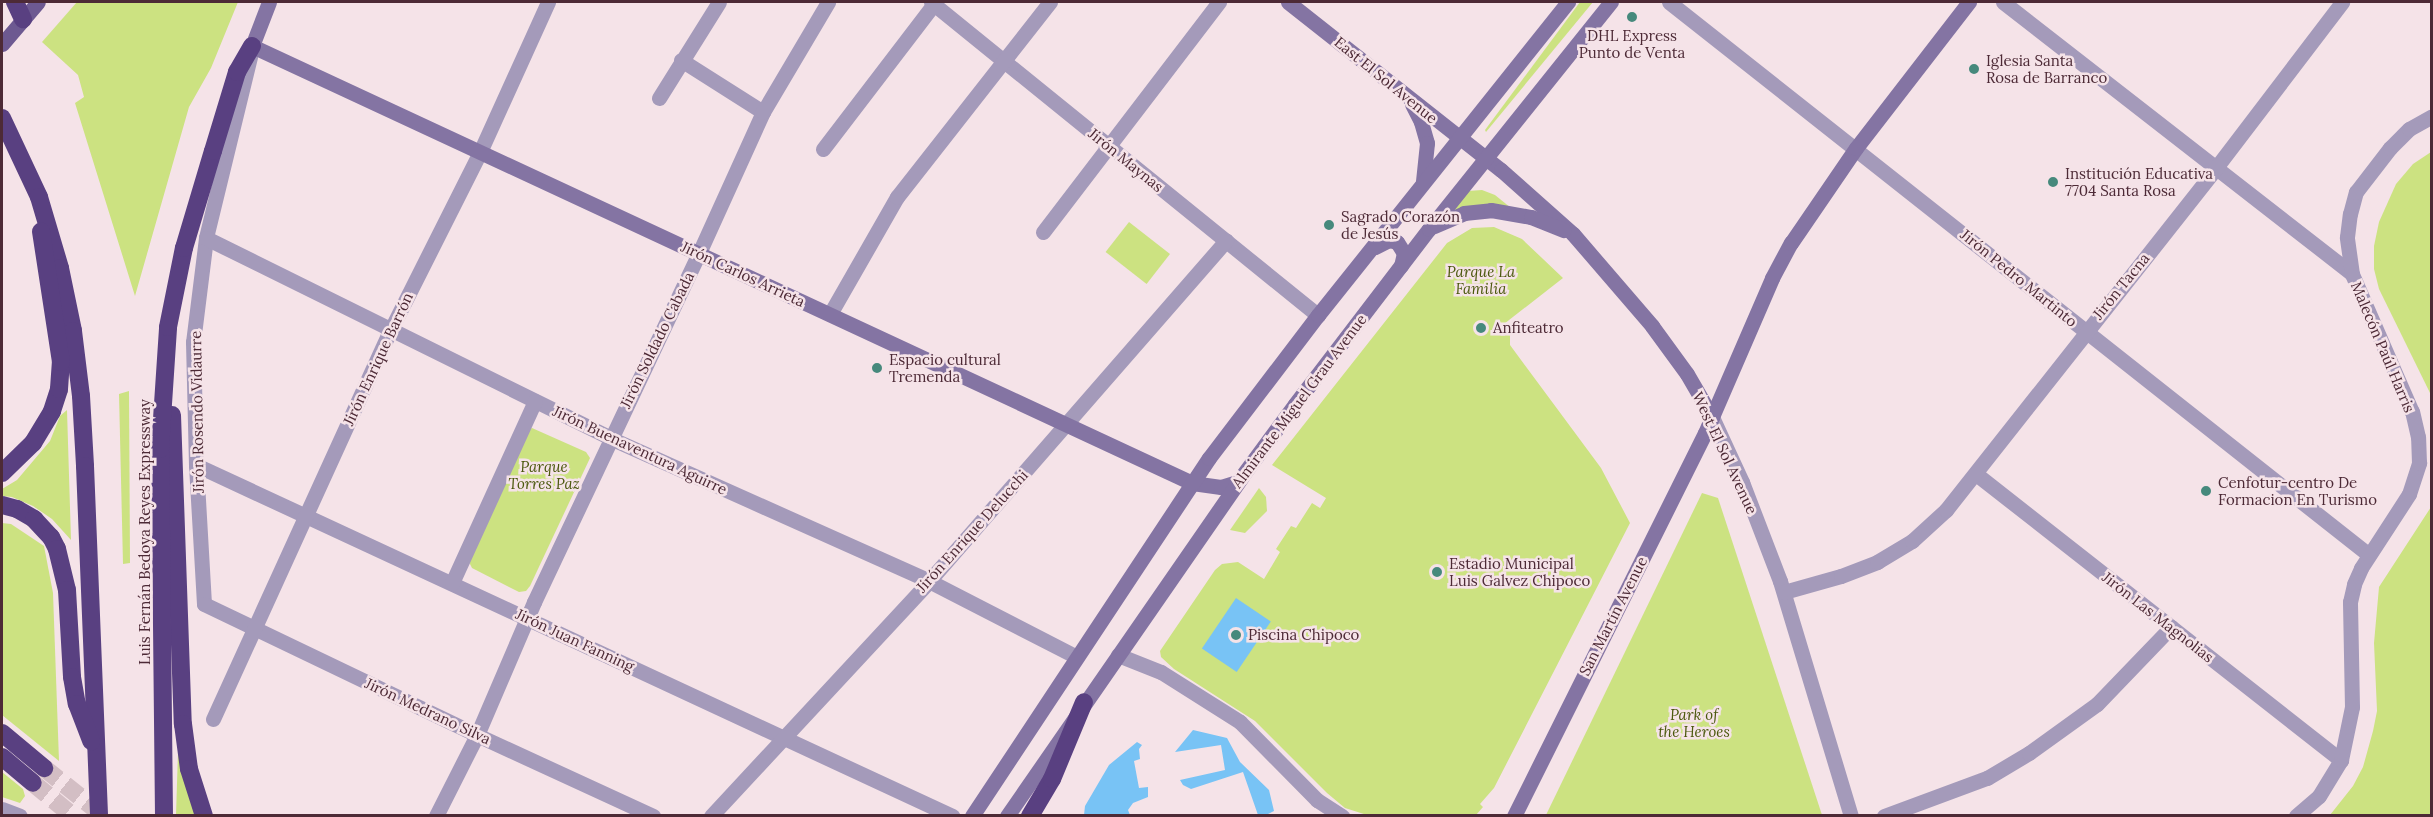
<!DOCTYPE html>
<meta charset="utf-8">
<style>
body{margin:0}
#map{position:relative;width:2433px;height:817px;overflow:hidden;background:#f5e3e8;font-family:Lora,serif}
div>[style]{position:absolute}
.green>*{inset:0;background:#cce281;transform-origin:0 0}
.water>*{inset:0;background:#78c3f5;transform-origin:0 0}
.highway-tunnel>*{height:18px;margin-top:-9px;transform-origin:0;background:repeating-linear-gradient(90deg,#d3bec4 0 18px,transparent 0 27px)}
.street>*{height:15px;margin:-7.5px;padding:0 7.5px;transform-origin:7.5px;border-radius:7.5px;background:#a49aba}
.secondary>*{height:15px;margin:-7.5px;padding:0 7.5px;transform-origin:7.5px;border-radius:7.5px;background:#8474a3}
.primary>*{height:15px;margin:-7.5px;padding:0 7.5px;transform-origin:7.5px;border-radius:7.5px;background:#6d5991}
.highway>*{height:18px;margin:-9px;padding:0 9px;transform-origin:9px;border-radius:9px;background:#594081}
.dots>*{width:16px;height:16px;translate:-50% -50%;box-sizing:border-box;border:3px solid #f5e3e8;border-radius:50%}
span{translate:-50% -50%;white-space:nowrap;text-align:center;line-height:1.15;-webkit-text-stroke:5px #f5e3e8;paint-order:stroke}
.poi-label{font-size:15px;color:#4d2a36}
.left{translate:0 -50%;text-align:left}
.street-label{font-size:15px;color:#4d2a36}
.park-label{font-size:15px;color:#4b580d;font-style:italic}
.frame{position:absolute;inset:0;border:3px solid #4d2a36;pointer-events:none}
</style>
<div id="map">
<div class="green">
<div style="clip-path:polygon(77px 2px,238px 2px,211px 68px,189px 107px,135px 296px,75px 103px,84px 97px,78px 75px,42px 42px)"></div>
<div style="clip-path:polygon(1580px 2px,1593px 2px,1486px 132px,1485px 130px)"></div>
<div style="clip-path:polygon(2431px 152px,2431px 395px,2379px 289px,2374px 269px,2374px 246px,2379px 222px,2396px 184px,2413px 164px)"></div>
<div style="clip-path:polygon(1482px 190px,1495px 195px,1511px 208px,1447px 214px,1468px 191px)"></div>
<div style="left:1129px;top:222px;width:52px;height:38px;rotate:38deg"></div>
<div style="clip-path:polygon(1494px 227px,1522px 239px,1563px 278px,1495px 331px,1510px 335px,1510px 345px,1601px 468px,1630px 523px,1494px 788px,1480px 804px,1483px 807px,1476px 815px,1367px 815px,1345px 808px,1327px 793px,1255px 721px,1174px 669px,1161px 657px,1160px 651px,1215px 570px,1222px 564px,1238px 562px,1264px 579px,1280px 552px,1276px 549px,1291px 526px,1296px 528px,1312px 503px,1320px 508px,1326px 498px,1272px 465px,1447px 243px,1472px 228px)"></div>
<div style="clip-path:polygon(129px 391px,130px 563px,123px 564px,119px 394px)"></div>
<div style="clip-path:polygon(67px 410px,71px 540px,52px 519px,33px 506px,12px 497px,2px 496px,2px 489px,17px 480px,50px 441px,60px 416px)"></div>
<div style="clip-path:polygon(532px 428px,586px 452px,590px 458px,530px 586px,526px 591px,519px 592px,472px 568px,469px 562px,526px 431px)"></div>
<div style="clip-path:polygon(1259px 488px,1266px 497px,1267px 511px,1245px 533px,1230px 530px)"></div>
<div style="clip-path:polygon(1702px 493px,1718px 498px,1822px 815px,1546px 815px)"></div>
<div style="clip-path:polygon(2431px 507px,2431px 815px,2330px 815px,2353px 786px,2363px 767px,2373px 731px,2377px 711px,2374px 643px,2379px 587px)"></div>
<div style="clip-path:polygon(2px 523px,11px 524px,44px 546px,53px 593px,59px 761px,2px 715px)"></div>
<div style="clip-path:polygon(178px 751px,198px 815px,176px 816px)"></div>
<div style="clip-path:polygon(2px 772px,23px 789px,25px 796px,20px 803px,2px 797px)"></div>
</div>
<div class="water">
<div style="left:1236px;top:598px;width:42px;height:61px;rotate:34deg"></div>
<div style="clip-path:polygon(1193px 730px,1227px 738px,1240px 762px,1269px 790px,1274px 811px,1266px 815px,1258px 815px,1243px 772px,1191px 789px,1183px 785px,1180px 780px,1225px 770px,1221px 745px,1175px 752px)"></div>
<div style="clip-path:polygon(1137px 742px,1142px 745px,1139px 749px,1140px 759px,1134px 761px,1139px 788px,1148px 787px,1148px 797px,1133px 803px,1128px 810px,1130px 815px,1084px 815px,1085px 806px,1109px 765px)"></div>
</div>
<div class="highway-tunnel">
<div style="left:44px;top:768px;width:77px;rotate:38.7deg"></div>
<div style="left:33px;top:783px;width:52px;rotate:39.5deg"></div>
</div>
<div class="street">
<div style="left:931px;top:2px;width:498px;rotate:39deg"></div>
<div style="left:1669px;top:2px;width:892px;rotate:38.31deg"></div>
<div style="left:2003px;top:2px;width:442px;rotate:37.9deg"></div>
<div style="left:250px;top:57px;width:186px;rotate:103.7deg"></div>
<div style="left:206px;top:238px;width:105px;rotate:97.1deg"></div>
<div style="left:193px;top:342px;width:123px;rotate:88.6deg"></div>
<div style="left:196px;top:465px;width:139px;rotate:86.7deg"></div>
<div style="left:204px;top:604px;width:303px;rotate:25.6deg"></div>
<div style="left:477px;top:735px;width:194px;rotate:24.7deg"></div>
<div style="left:681px;top:60px;width:97px;rotate:32.4deg"></div>
<div style="left:659px;top:98px;width:113px;rotate:-58deg"></div>
<div style="left:823px;top:149px;width:183px;rotate:-52.6deg"></div>
<div style="left:1043px;top:232px;width:290px;rotate:-52.6deg"></div>
<div style="left:206px;top:238px;width:451px;rotate:26.3deg"></div>
<div style="left:610px;top:438px;width:350px;rotate:24.1deg"></div>
<div style="left:929px;top:581px;width:166px;rotate:27.2deg"></div>
<div style="left:830px;top:314px;width:135px;rotate:-60.2deg"></div>
<div style="left:897px;top:197px;width:248px;rotate:-51.9deg"></div>
<div style="left:1712px;top:417px;width:72px;rotate:65.2deg"></div>
<div style="left:1742px;top:482px;width:106px;rotate:69deg"></div>
<div style="left:1780px;top:581px;width:245px;rotate:73.2deg"></div>
<div style="left:196px;top:465px;width:834px;rotate:24.9deg"></div>
<div style="left:1976px;top:474px;width:464px;rotate:38.1deg"></div>
<div style="left:452px;top:583px;width:200px;rotate:-65.5deg"></div>
<div style="left:1784px;top:592px;width:59px;rotate:-15.7deg"></div>
<div style="left:1841px;top:576px;width:39px;rotate:-21deg"></div>
<div style="left:1877px;top:562px;width:41px;rotate:-31deg"></div>
<div style="left:1912px;top:541px;width:46px;rotate:-42.4deg"></div>
<div style="left:1946px;top:510px;width:434px;rotate:-51.7deg"></div>
<div style="left:2215px;top:169px;width:210px;rotate:-52.7deg"></div>
<div style="left:1118px;top:655px;width:46px;rotate:21.6deg"></div>
<div style="left:1161px;top:672px;width:93px;rotate:32.3deg"></div>
<div style="left:1240px;top:722px;width:110px;rotate:45.4deg"></div>
<div style="left:1317px;top:800px;width:30px;rotate:33deg"></div>
<div style="left:213px;top:719px;width:426px;rotate:-65.5deg"></div>
<div style="left:390px;top:331px;width:200px;rotate:-63.3deg"></div>
<div style="left:480px;top:152px;width:165px;rotate:-65.6deg"></div>
<div style="left:2px;top:809px;width:19px;rotate:21deg"></div>
<div style="left:436px;top:816px;width:91px;rotate:-63.2deg"></div>
<div style="left:477px;top:735px;width:145px;rotate:-66.8deg"></div>
<div style="left:534px;top:602px;width:386px;rotate:-64.7deg"></div>
<div style="left:699px;top:253px;width:155px;rotate:-65.6deg"></div>
<div style="left:763px;top:112px;width:128px;rotate:-59.4deg"></div>
<div style="left:711px;top:816px;width:321px;rotate:-47.1deg"></div>
<div style="left:929px;top:581px;width:452px;rotate:-48.9deg"></div>
<div style="left:1884px;top:816px;width:110px;rotate:-20.3deg"></div>
<div style="left:1987px;top:778px;width:49px;rotate:-30.8deg"></div>
<div style="left:2029px;top:753px;width:84px;rotate:-35.8deg"></div>
<div style="left:2097px;top:704px;width:107px;rotate:-46.1deg"></div>
<div style="left:2296px;top:816px;width:30px;rotate:-41deg"></div>
<div style="left:2319px;top:796px;width:42px;rotate:-58.6deg"></div>
<div style="left:2341px;top:760px;width:54px;rotate:-78.3deg"></div>
<div style="left:2352px;top:707px;width:105px;rotate:-91.1deg"></div>
<div style="left:2350px;top:602px;width:18px;rotate:-77deg"></div>
<div style="left:2354px;top:584px;width:17px;rotate:-66deg"></div>
<div style="left:2361px;top:568px;width:88px;rotate:-57deg"></div>
<div style="left:2409px;top:494px;width:33px;rotate:-72deg"></div>
<div style="left:2419px;top:463px;width:26px;rotate:-92deg"></div>
<div style="left:2418px;top:437px;width:26px;rotate:-103deg"></div>
<div style="left:2412px;top:412px;width:150px;rotate:-113.5deg"></div>
<div style="left:2352px;top:274px;width:37px;rotate:-98deg"></div>
<div style="left:2347px;top:237px;width:23px;rotate:-83deg"></div>
<div style="left:2350px;top:214px;width:23px;rotate:-75deg"></div>
<div style="left:2356px;top:192px;width:56px;rotate:-52.3deg"></div>
<div style="left:2390px;top:148px;width:27px;rotate:-45deg"></div>
<div style="left:2409px;top:129px;width:26px;rotate:-29deg"></div>
</div>
<div class="secondary">
<div style="left:269px;top:2px;width:47px;rotate:111.1deg"></div>
<div style="left:252px;top:46px;width:1037px;rotate:24.93deg"></div>
<div style="left:1192px;top:483px;width:29px;rotate:8deg"></div>
<div style="left:1221px;top:487px;width:17px;rotate:-17deg"></div>
<div style="left:1288px;top:2px;width:271px;rotate:38.3deg"></div>
<div style="left:1501px;top:170px;width:96px;rotate:41.6deg"></div>
<div style="left:1573px;top:234px;width:121px;rotate:49.3deg"></div>
<div style="left:1652px;top:326px;width:59px;rotate:53.9deg"></div>
<div style="left:1687px;top:374px;width:50px;rotate:59.8deg"></div>
<div style="left:1412px;top:104px;width:20px;rotate:63deg"></div>
<div style="left:1421px;top:122px;width:22px;rotate:74deg"></div>
<div style="left:1427px;top:143px;width:39px;rotate:96deg"></div>
<div style="left:1434px;top:226px;width:33px;rotate:-23deg"></div>
<div style="left:1464px;top:213px;width:27px;rotate:-6deg"></div>
<div style="left:1491px;top:210px;width:41px;rotate:9.9deg"></div>
<div style="left:1531px;top:217px;width:35px;rotate:22deg"></div>
<div style="left:1375px;top:247px;width:16px;rotate:-27deg"></div>
<div style="left:1389px;top:240px;width:8px;rotate:14deg"></div>
<div style="left:1397px;top:242px;width:13px;rotate:58deg"></div>
<div style="left:1404px;top:253px;width:13px;rotate:103deg"></div>
<div style="left:972px;top:816px;width:429px;rotate:-56.5deg"></div>
<div style="left:1209px;top:458px;width:180px;rotate:-52.7deg"></div>
<div style="left:1318px;top:315px;width:401px;rotate:-51.4deg"></div>
<div style="left:1007px;top:816px;width:413px;rotate:-55.3deg"></div>
<div style="left:1242px;top:476px;width:89px;rotate:-53.6deg"></div>
<div style="left:1295px;top:404px;width:220px;rotate:-52.6deg"></div>
<div style="left:1429px;top:229px;width:291px;rotate:-51.3deg"></div>
<div style="left:1514px;top:816px;width:428px;rotate:-63.5deg"></div>
<div style="left:1705px;top:433px;width:169px;rotate:-66.6deg"></div>
<div style="left:1772px;top:278px;width:40px;rotate:-62deg"></div>
<div style="left:1791px;top:243px;width:115px;rotate:-55.6deg"></div>
<div style="left:1856px;top:148px;width:185px;rotate:-52.3deg"></div>
</div>
<div class="primary">
<div style="left:2px;top:44px;width:55px;rotate:-49.4deg"></div>
</div>
<div class="highway">
<div style="left:15px;top:2px;width:19px;rotate:65deg"></div>
<div style="left:2px;top:118px;width:87px;rotate:64.9deg"></div>
<div style="left:39px;top:197px;width:74px;rotate:73.5deg"></div>
<div style="left:60px;top:268px;width:64px;rotate:78.3deg"></div>
<div style="left:73px;top:331px;width:65px;rotate:83deg"></div>
<div style="left:81px;top:396px;width:70px;rotate:86.7deg"></div>
<div style="left:85px;top:466px;width:350px;rotate:87.7deg"></div>
<div style="left:172px;top:415px;width:309px;rotate:88deg"></div>
<div style="left:183px;top:724px;width:45px;rotate:82.4deg"></div>
<div style="left:189px;top:769px;width:49px;rotate:72.3deg"></div>
<div style="left:2px;top:473px;width:43px;rotate:-44.1deg"></div>
<div style="left:33px;top:443px;width:37px;rotate:-59deg"></div>
<div style="left:52px;top:411px;width:23px;rotate:-72deg"></div>
<div style="left:59px;top:389px;width:27px;rotate:-86deg"></div>
<div style="left:61px;top:362px;width:132px;rotate:-98.7deg"></div>
<div style="left:2px;top:505px;width:16px;rotate:15deg"></div>
<div style="left:17px;top:509px;width:20px;rotate:30deg"></div>
<div style="left:34px;top:519px;width:25px;rotate:47deg"></div>
<div style="left:51px;top:537px;width:13px;rotate:63deg"></div>
<div style="left:57px;top:549px;width:42px;rotate:76.3deg"></div>
<div style="left:67px;top:590px;width:87px;rotate:86.7deg"></div>
<div style="left:72px;top:677px;width:27px;rotate:80deg"></div>
<div style="left:77px;top:704px;width:40px;rotate:69deg"></div>
<div style="left:2px;top:733px;width:55px;rotate:39.8deg"></div>
<div style="left:2px;top:757px;width:40px;rotate:40deg"></div>
<div style="left:164px;top:816px;width:367px;rotate:-90.6deg"></div>
<div style="left:160px;top:449px;width:122px;rotate:-86.2deg"></div>
<div style="left:168px;top:327px;width:81px;rotate:-78.6deg"></div>
<div style="left:184px;top:248px;width:101px;rotate:-73.4deg"></div>
<div style="left:213px;top:151px;width:83px;rotate:-73.1deg"></div>
<div style="left:237px;top:72px;width:30px;rotate:-60deg"></div>
<div style="left:1030px;top:816px;width:43px;rotate:-59.3deg"></div>
<div style="left:1052px;top:779px;width:83px;rotate:-67.4deg"></div>
</div>
<div class="dots">
<div style="left:1632px;top:17px;background:#46897c"></div>
<div style="left:1974px;top:69px;background:#46897c"></div>
<div style="left:2053px;top:182px;background:#46897c"></div>
<div style="left:1329px;top:225px;background:#46897c"></div>
<div style="left:1481px;top:328px;background:#46897c"></div>
<div style="left:877px;top:368px;background:#46897c"></div>
<div style="left:2206px;top:491px;background:#46897c"></div>
<div style="left:1437px;top:572px;background:#46897c"></div>
<div style="left:1236px;top:635px;background:#46897c"></div>
</div>
<div class="poi-label">
<span style="left:1632px;top:44px">DHL Express<br>Punto de Venta</span>
<span class="left" style="left:1986px;top:69px">Iglesia Santa<br>Rosa de Barranco</span>
<span class="left" style="left:2065px;top:182px">Institución Educativa<br>7704 Santa Rosa</span>
<span class="left" style="left:1341px;top:225px">Sagrado Corazón<br>de Jesús</span>
<span class="left" style="left:1493px;top:328px">Anfiteatro</span>
<span class="left" style="left:889px;top:368px">Espacio cultural<br>Tremenda</span>
<span class="left" style="left:2218px;top:491px">Cenfotur-centro De<br>Formacion En Turismo</span>
<span class="left" style="left:1449px;top:572px">Estadio Municipal<br>Luis Galvez Chipoco</span>
<span class="left" style="left:1248px;top:635px">Piscina Chipoco</span>
</div>
<div class="street-label">
<span style="left:1386px;top:80px;rotate:39deg">East El Sol Avenue</span>
<span style="left:1126px;top:160px;rotate:39deg">Jirón Maynas</span>
<span style="left:743px;top:274px;rotate:25deg">Jirón Carlos Arrieta</span>
<span style="left:2019px;top:278px;rotate:39deg">Jirón Pedro Martinto</span>
<span style="left:2121px;top:286px;rotate:-51deg">Jirón Tacna</span>
<span style="left:657px;top:340px;rotate:-64deg">Jirón Soldado Cabada</span>
<span style="left:2383px;top:347px;rotate:67deg">Malecón Paúl Harris</span>
<span style="left:378px;top:359px;rotate:-65deg">Jirón Enrique Barrón</span>
<span style="left:1299px;top:401px;rotate:-53deg">Almirante Miguel Grau Avenue</span>
<span style="left:197px;top:412px;rotate:-91deg">Jirón Rosendo Vidaurre</span>
<span style="left:640px;top:450px;rotate:25deg">Jirón Buenaventura Aguirre</span>
<span style="left:1725px;top:453px;rotate:65deg">West El Sol Avenue</span>
<span style="left:972px;top:531px;rotate:-48deg">Jirón Enrique Delucchi</span>
<span style="left:145px;top:532px;rotate:-90deg">Luis Fernán Bedoya Reyes Expressway</span>
<span style="left:1613px;top:616px;rotate:-63deg">San Martín Avenue</span>
<span style="left:2158px;top:617px;rotate:38deg">Jirón Las Magnolias</span>
<span style="left:575px;top:640px;rotate:25deg">Jirón Juan Fanning</span>
<span style="left:428px;top:711px;rotate:25deg">Jirón Medrano Silva</span>
</div>
<div class="park-label">
<span style="left:1481px;top:280px">Parque La<br>Familia</span>
<span style="left:544px;top:475px">Parque<br>Torres Paz</span>
<span style="left:1694px;top:723px">Park of<br>the Heroes</span>
</div>
<div class="frame"></div>
</div>
